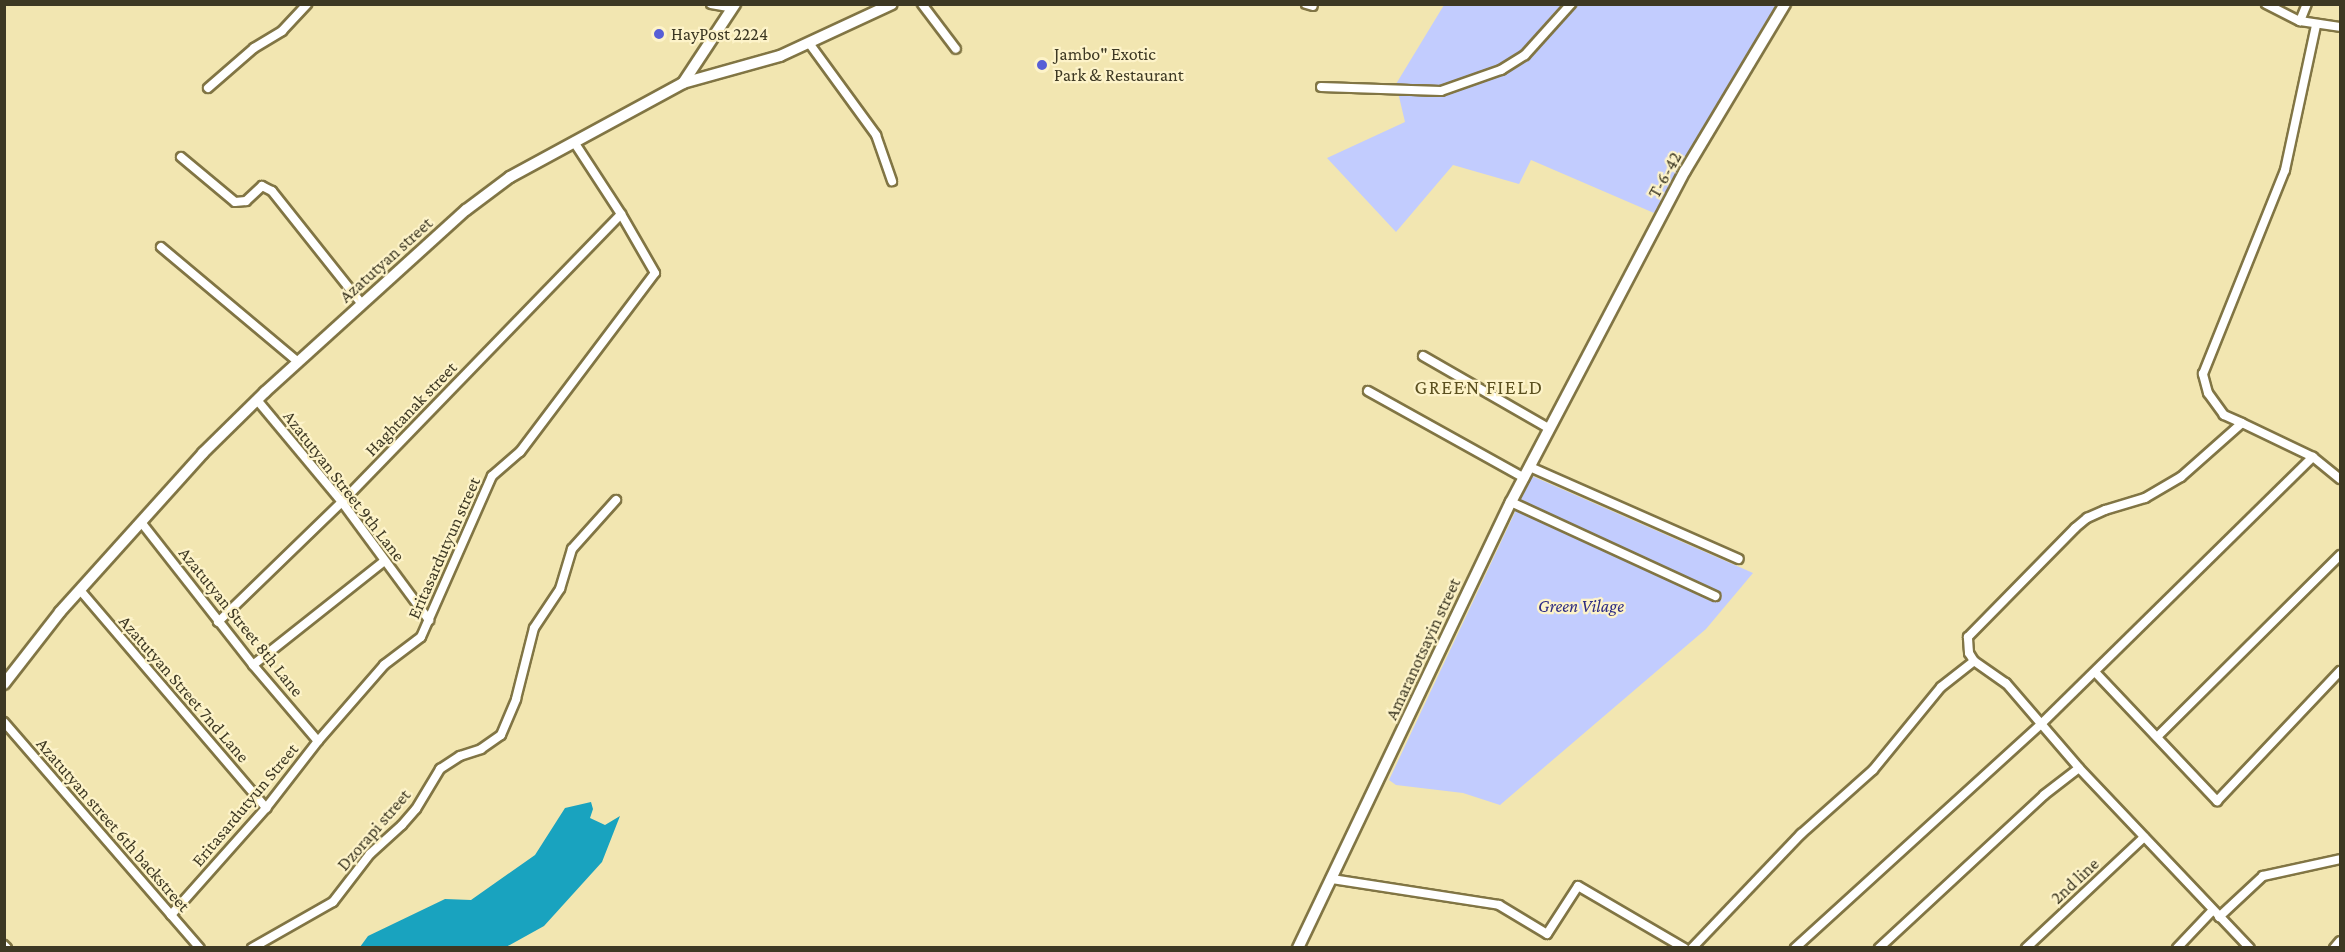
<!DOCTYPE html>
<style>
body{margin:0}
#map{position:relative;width:2345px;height:952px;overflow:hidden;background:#f2e6b1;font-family:"Crimson Pro",serif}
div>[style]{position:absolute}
.green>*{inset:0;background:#c2ccfe}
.water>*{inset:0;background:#19a3bf}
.roads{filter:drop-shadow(2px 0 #817544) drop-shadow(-2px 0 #817544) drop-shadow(0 2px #817544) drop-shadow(0 -2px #817544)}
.minor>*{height:8px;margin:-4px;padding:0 4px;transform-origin:4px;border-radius:4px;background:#fff}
.tertiary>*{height:10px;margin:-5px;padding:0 5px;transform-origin:5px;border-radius:5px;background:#fff}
.secondary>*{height:10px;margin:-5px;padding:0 5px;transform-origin:5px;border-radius:5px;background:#fff}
.dots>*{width:16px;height:16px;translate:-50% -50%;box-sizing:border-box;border:3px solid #fdf3c9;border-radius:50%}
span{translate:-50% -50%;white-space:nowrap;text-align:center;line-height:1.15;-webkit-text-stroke:4.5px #fdf3c9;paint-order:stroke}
.poi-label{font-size:18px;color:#3d3823}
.left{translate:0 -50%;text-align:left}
.street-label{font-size:18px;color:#3d3823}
.park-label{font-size:18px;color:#2c2b83;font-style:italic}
.neighbourhood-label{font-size:20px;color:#5b501f;letter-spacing:1.5px}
.frame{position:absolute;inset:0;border:6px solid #3d3823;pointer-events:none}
</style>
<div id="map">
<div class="green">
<div style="clip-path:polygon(1444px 5px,1779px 5px,1654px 213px,1531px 160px,1519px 184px,1453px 165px,1396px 232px,1327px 158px,1405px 122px,1396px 84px)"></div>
<div style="clip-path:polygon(1532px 476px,1753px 573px,1706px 629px,1500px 805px,1463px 793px,1396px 785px,1389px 780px)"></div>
</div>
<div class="water">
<div style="clip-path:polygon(591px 802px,593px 809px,590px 818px,605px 825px,620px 816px,602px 862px,544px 926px,506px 947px,360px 947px,368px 936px,445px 899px,471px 900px,535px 855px,565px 808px)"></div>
</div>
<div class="roads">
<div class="minor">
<div style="left:711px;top:4px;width:22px;rotate:10deg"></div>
<div style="left:922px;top:4px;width:56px;rotate:52.9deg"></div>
<div style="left:1306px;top:4px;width:7px;rotate:16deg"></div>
<div style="left:2266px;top:4px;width:38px;rotate:27deg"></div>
<div style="left:2300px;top:21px;width:40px;rotate:8.5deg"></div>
<div style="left:2300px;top:21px;width:18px;rotate:-68deg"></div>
<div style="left:809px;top:43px;width:114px;rotate:53.9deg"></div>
<div style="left:876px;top:135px;width:49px;rotate:70.8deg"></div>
<div style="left:1321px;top:87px;width:120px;rotate:1.9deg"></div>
<div style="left:1441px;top:91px;width:64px;rotate:-19.3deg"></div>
<div style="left:1501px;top:70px;width:28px;rotate:-32deg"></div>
<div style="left:1525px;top:55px;width:69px;rotate:-48deg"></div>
<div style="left:208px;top:88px;width:61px;rotate:-41deg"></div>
<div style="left:254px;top:48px;width:33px;rotate:-31deg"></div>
<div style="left:282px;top:31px;width:37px;rotate:-47deg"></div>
<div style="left:181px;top:157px;width:70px;rotate:39.8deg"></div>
<div style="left:235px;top:202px;width:11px;rotate:-5deg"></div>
<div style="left:246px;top:201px;width:22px;rotate:-43deg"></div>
<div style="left:262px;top:186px;width:11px;rotate:27deg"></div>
<div style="left:272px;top:191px;width:144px;rotate:51.5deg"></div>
<div style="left:161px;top:247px;width:179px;rotate:40deg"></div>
<div style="left:1423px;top:356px;width:146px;rotate:29.9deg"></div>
<div style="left:1368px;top:391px;width:179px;rotate:29.1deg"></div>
<div style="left:257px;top:400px;width:133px;rotate:50.2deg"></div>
<div style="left:342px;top:502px;width:147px;rotate:53.6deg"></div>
<div style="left:2242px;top:423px;width:20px;rotate:-156deg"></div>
<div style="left:2224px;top:415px;width:27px;rotate:-126deg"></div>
<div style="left:2208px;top:393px;width:20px;rotate:-105deg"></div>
<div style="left:2203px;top:374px;width:220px;rotate:-68.1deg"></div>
<div style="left:2285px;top:170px;width:148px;rotate:-77.9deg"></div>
<div style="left:1530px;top:467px;width:228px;rotate:23.8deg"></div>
<div style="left:1511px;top:502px;width:225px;rotate:24.7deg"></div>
<div style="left:141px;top:522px;width:182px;rotate:51.9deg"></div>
<div style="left:253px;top:665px;width:100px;rotate:49.5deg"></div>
<div style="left:80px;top:590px;width:287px;rotate:49.5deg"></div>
<div style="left:218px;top:622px;width:173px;rotate:-44.1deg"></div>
<div style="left:342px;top:502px;width:401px;rotate:-45.9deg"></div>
<div style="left:1974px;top:661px;width:9px;rotate:-122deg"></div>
<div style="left:1969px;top:653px;width:16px;rotate:-94deg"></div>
<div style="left:1968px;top:637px;width:153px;rotate:-45.5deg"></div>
<div style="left:2075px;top:528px;width:16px;rotate:-40deg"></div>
<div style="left:2087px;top:518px;width:20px;rotate:-24deg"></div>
<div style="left:2105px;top:510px;width:42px;rotate:-16.7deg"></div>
<div style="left:2145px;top:498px;width:42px;rotate:-30.3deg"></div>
<div style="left:2181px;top:477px;width:81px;rotate:-41.5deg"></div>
<div style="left:2242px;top:423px;width:79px;rotate:25.6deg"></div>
<div style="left:2313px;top:457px;width:35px;rotate:39deg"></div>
<div style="left:253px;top:665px;width:167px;rotate:-38.4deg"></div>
<div style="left:2095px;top:672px;width:178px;rotate:46.6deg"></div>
<div style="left:2217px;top:801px;width:179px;rotate:-46.6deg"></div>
<div style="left:4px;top:722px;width:299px;rotate:49.1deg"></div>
<div style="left:2158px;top:736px;width:257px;rotate:-44.8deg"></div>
<div style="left:1332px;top:879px;width:169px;rotate:8.8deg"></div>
<div style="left:1499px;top:905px;width:56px;rotate:31.1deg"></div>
<div style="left:1547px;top:934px;width:57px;rotate:-57.1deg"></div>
<div style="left:1578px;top:886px;width:123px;rotate:30.3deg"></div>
<div style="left:171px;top:915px;width:143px;rotate:-48.4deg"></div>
<div style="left:266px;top:808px;width:85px;rotate:-52.2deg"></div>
<div style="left:318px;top:741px;width:101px;rotate:-49deg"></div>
<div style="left:384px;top:665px;width:46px;rotate:-37.1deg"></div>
<div style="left:421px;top:637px;width:176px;rotate:-66.2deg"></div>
<div style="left:492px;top:476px;width:37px;rotate:-41deg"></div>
<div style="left:520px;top:452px;width:224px;rotate:-53deg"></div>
<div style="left:655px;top:273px;width:68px;rotate:-120deg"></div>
<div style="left:621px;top:214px;width:86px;rotate:-123.1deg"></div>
<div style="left:2219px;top:917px;width:60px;rotate:-43deg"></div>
<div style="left:2263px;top:876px;width:79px;rotate:-12.4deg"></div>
<div style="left:4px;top:945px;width:4px;rotate:45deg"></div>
<div style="left:252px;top:948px;width:93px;rotate:-29.6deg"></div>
<div style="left:333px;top:902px;width:61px;rotate:-52.4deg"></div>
<div style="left:370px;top:854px;width:43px;rotate:-42.2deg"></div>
<div style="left:402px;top:825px;width:21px;rotate:-49deg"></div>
<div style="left:416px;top:809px;width:47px;rotate:-59deg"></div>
<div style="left:440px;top:769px;width:24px;rotate:-33deg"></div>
<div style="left:460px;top:756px;width:22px;rotate:-18deg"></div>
<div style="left:481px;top:749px;width:24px;rotate:-35deg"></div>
<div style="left:501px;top:735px;width:39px;rotate:-67deg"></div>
<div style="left:516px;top:699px;width:73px;rotate:-75.8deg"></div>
<div style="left:534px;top:628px;width:47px;rotate:-56.3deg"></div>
<div style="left:560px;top:589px;width:42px;rotate:-73.3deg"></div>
<div style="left:572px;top:549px;width:66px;rotate:-48.1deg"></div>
<div style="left:1692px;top:948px;width:158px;rotate:-46.3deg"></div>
<div style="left:1801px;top:834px;width:96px;rotate:-41.6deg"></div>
<div style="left:1873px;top:770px;width:107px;rotate:-50.7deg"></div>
<div style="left:1941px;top:687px;width:42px;rotate:-38.2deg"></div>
<div style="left:1974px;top:661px;width:39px;rotate:35deg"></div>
<div style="left:2006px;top:683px;width:112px;rotate:49.3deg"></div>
<div style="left:2079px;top:768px;width:248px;rotate:46.5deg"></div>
<div style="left:1795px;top:948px;width:333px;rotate:-42.3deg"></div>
<div style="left:2041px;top:724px;width:381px;rotate:-44.5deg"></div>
<div style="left:1879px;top:948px;width:225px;rotate:-42.8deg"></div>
<div style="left:2044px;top:795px;width:44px;rotate:-37.6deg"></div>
<div style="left:2026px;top:948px;width:162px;rotate:-43.2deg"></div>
<div style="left:2177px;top:948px;width:51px;rotate:-46.6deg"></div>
<div style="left:2334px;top:948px;width:9px;rotate:-49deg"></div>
</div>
<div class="tertiary">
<div style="left:683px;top:83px;width:95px;rotate:-56.6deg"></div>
<div style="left:4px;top:684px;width:91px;rotate:-52.1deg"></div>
<div style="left:60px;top:612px;width:214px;rotate:-48deg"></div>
<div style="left:203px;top:453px;width:87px;rotate:-44.5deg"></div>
<div style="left:265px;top:392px;width:271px;rotate:-42.2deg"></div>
<div style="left:466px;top:210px;width:55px;rotate:-36.9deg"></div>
<div style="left:510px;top:177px;width:197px;rotate:-28.5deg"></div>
<div style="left:683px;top:83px;width:101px;rotate:-15.6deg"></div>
<div style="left:780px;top:56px;width:123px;rotate:-24.9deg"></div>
</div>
<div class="secondary">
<div style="left:1298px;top:948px;width:494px;rotate:-64.5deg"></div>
<div style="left:1511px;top:502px;width:374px;rotate:-62.3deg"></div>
<div style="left:1685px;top:171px;width:195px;rotate:-59.1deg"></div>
</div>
</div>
<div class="dots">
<div style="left:659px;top:34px;background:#585fd6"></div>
<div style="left:1042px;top:65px;background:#585fd6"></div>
</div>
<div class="poi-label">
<span class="left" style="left:671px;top:34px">HayPost 2224</span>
<span class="left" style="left:1054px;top:65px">Jambo" Exotic<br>Park &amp; Restaurant</span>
</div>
<div class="street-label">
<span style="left:1665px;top:175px;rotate:-61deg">T-6-42</span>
<span style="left:386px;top:260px;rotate:-42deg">Azatutyan street</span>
<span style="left:411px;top:409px;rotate:-46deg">Haghtanak street</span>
<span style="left:344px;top:486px;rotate:52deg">Azatutyan Street 9th Lane</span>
<span style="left:444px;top:548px;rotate:-66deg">Eritasardutyun street</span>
<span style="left:241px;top:622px;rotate:51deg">Azatutyan Street 8th Lane</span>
<span style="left:1423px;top:649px;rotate:-65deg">Amaranotsayin street</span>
<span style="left:184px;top:689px;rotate:49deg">Azatutyan Street 7nd Lane</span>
<span style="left:245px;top:805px;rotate:-50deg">Eritasardutyun Street</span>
<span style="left:113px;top:825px;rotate:49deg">Azatutyan street 6th backstreet</span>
<span style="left:374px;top:830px;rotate:-49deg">Dzorapi street</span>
<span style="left:2075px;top:881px;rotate:-43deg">2nd line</span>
</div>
<div class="park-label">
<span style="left:1581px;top:606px">Green Vilage</span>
</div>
<div class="neighbourhood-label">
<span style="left:1479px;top:387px">GREEN FIELD</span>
</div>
<div class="frame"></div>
</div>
